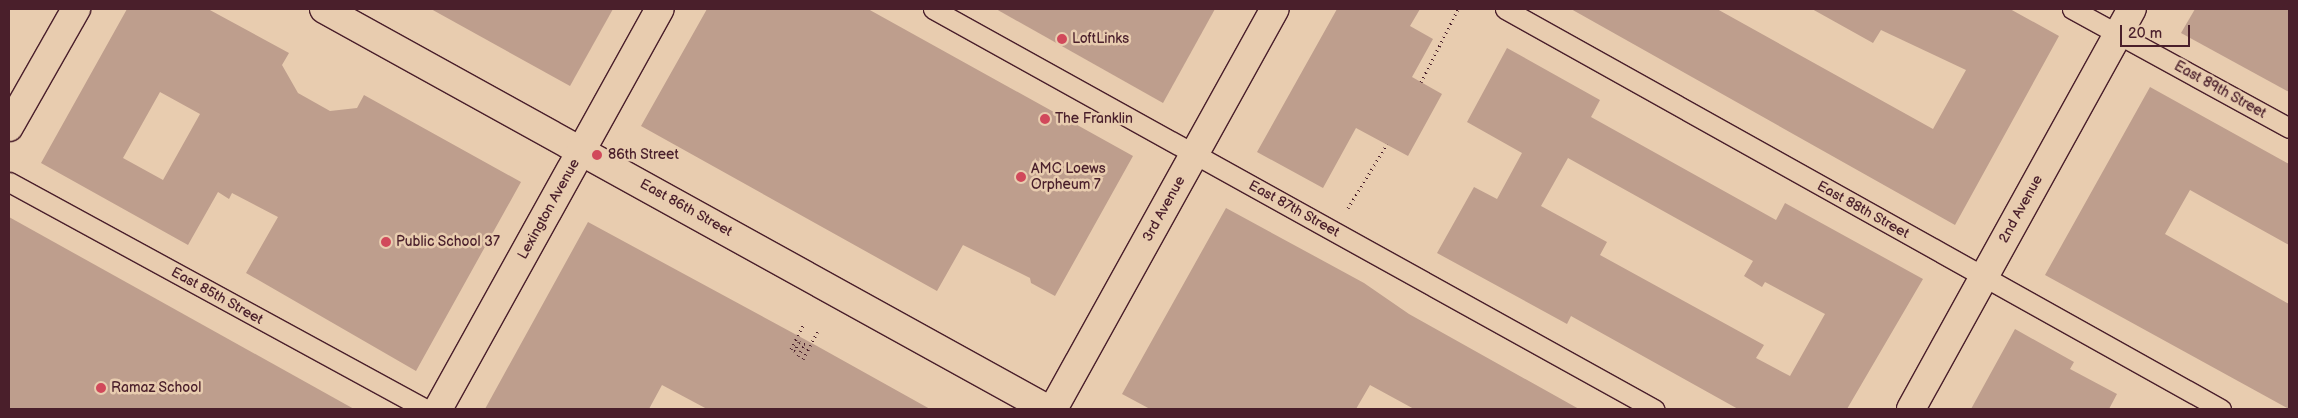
<!DOCTYPE html>
<style>
body{margin:0}
#map{position:relative;width:2298px;height:418px;overflow:hidden;background:#e8ccaf;font-family:"Balsamiq Sans",sans-serif}
div>[style]{position:absolute}
.building>*{inset:0;background:#be9e8d}
.path>*{height:3px;margin-top:-1.5px;transform-origin:0;background:repeating-linear-gradient(90deg,#4a1f2b 0 1px,transparent 0 5px)}
.roads{filter:drop-shadow(1px 0 #4a1f2b) drop-shadow(-1px 0 #4a1f2b) drop-shadow(0 1px #4a1f2b) drop-shadow(0 -1px #4a1f2b)}
.minor>*{height:19px;margin:-9.5px;padding:0 9.5px;transform-origin:9.5px;border-radius:9.5px;background:#e8ccaf}
.secondary>*{height:28px;margin:-14px;padding:0 14px;transform-origin:14px;border-radius:14px;background:#e8ccaf}
.primary>*{height:28px;margin:-14px;padding:0 14px;transform-origin:14px;border-radius:14px;background:#e8ccaf}
.dots>*{width:14px;height:14px;translate:-50% -50%;box-sizing:border-box;border:2px solid #e8ccaf;border-radius:50%}
span{translate:-50% -50%;white-space:nowrap;text-align:center;line-height:1.15;-webkit-text-stroke:5px #e8ccaf;paint-order:stroke}
.poi-label{font-size:14px;color:#4a1f2b}
.left{translate:0 -50%;text-align:left}
.street-label{font-size:14px;color:#4a1f2b}
.frame{position:absolute;inset:0;border:10px solid #4a1f2b;pointer-events:none}
.scale{position:absolute;left:2120px;top:25px;width:70px;height:22px;box-sizing:border-box;border:2px solid #4a1f2b;border-top:0;padding-left:6px;font-size:15px;line-height:18px;white-space:nowrap;color:#4a1f2b;-webkit-text-stroke:4px #e8ccaf;paint-order:stroke}
</style>
<div id="map">
<div class="building">
<div style="clip-path:polygon(evenodd,127px 9px,208px 9px,289px 53px,282px 65px,298px 93px,330px 111px,357px 108px,364px 95px,521px 182px,416px 371px,246px 273px,278px 217px,232px 193px,229px 199px,218px 192px,188px 245px,41px 163px,127px 9px,160px 92px,200px 114px,163px 180px,123px 158px,160px 92px)"></div>
<div style="clip-path:polygon(431px 9px,613px 9px,570px 86px)"></div>
<div style="clip-path:polygon(707px 9px,868px 9px,1133px 156px,1055px 296px,1031px 283px,1030px 278px,963px 245px,937px 291px,641px 126px)"></div>
<div style="clip-path:polygon(996px 9px,1215px 9px,1163px 103px)"></div>
<div style="clip-path:polygon(1337px 9px,1420px 9px,1410px 26px,1433px 39px,1412px 77px,1442px 94px,1408px 156px,1356px 128px,1323px 188px,1257px 152px)"></div>
<div style="clip-path:polygon(1571px 9px,1717px 9px,1933px 129px,1966px 70px,1881px 30px,1873px 43px,1812px 9px,2010px 9px,2059px 36px,1955px 225px)"></div>
<div style="clip-path:polygon(2195px 9px,2289px 9px,2289px 92px,2181px 33px)"></div>
<div style="clip-path:polygon(evenodd,1507px 48px,1600px 100px,1591px 117px,1776px 220px,1785px 203px,1923px 279px,1847px 409px,1738px 409px,1571px 316px,1567px 324px,1437px 253px,1474px 187px,1497px 199px,1522px 153px,1467px 122px,1507px 48px,1568px 158px,1753px 261px,1744px 276px,1762px 287px,1765px 282px,1825px 314px,1790px 376px,1756px 358px,1764px 345px,1600px 255px,1607px 242px,1541px 206px,1568px 158px)"></div>
<div style="clip-path:polygon(2150px 87px,2289px 164px,2289px 245px,2190px 190px,2165px 234px,2289px 304px,2289px 409px,2045px 275px)"></div>
<div style="clip-path:polygon(1226px 208px,1364px 283px,1409px 314px,1579px 409px,1414px 409px,1370px 385px,1356px 409px,1150px 409px,1122px 394px)"></div>
<div style="clip-path:polygon(9px 217px,160px 301px,354px 409px,9px 409px)"></div>
<div style="clip-path:polygon(588px 222px,817px 346px,930px 409px,707px 409px,662px 385px,649px 409px,485px 409px)"></div>
<div style="clip-path:polygon(2015px 329px,2074px 362px,2070px 369px,2117px 394px,2109px 409px,1971px 409px)"></div>
</div>
<div class="path">
<div style="left:1421px;top:82px;width:82px;rotate:-63.1deg"></div>
<div style="left:1348px;top:208px;width:75px;rotate:-58.6deg"></div>
<div style="left:798px;top:356px;width:14px;rotate:-60deg"></div>
<div style="left:805px;top:344px;width:6px;rotate:-162deg"></div>
<div style="left:799px;top:342px;width:10px;rotate:114deg"></div>
<div style="left:795px;top:351px;width:4px;rotate:-153deg"></div>
<div style="left:791px;top:349px;width:29px;rotate:-63deg"></div>
<div style="left:803px;top:359px;width:32px;rotate:-62deg"></div>
</div>
<div class="roads">
<div class="minor">
<div style="left:933px;top:9px;width:825px;rotate:29.02deg"></div>
<div style="left:1505px;top:9px;width:820px;rotate:29.19deg"></div>
<div style="left:2072px;top:9px;width:247px;rotate:28.7deg"></div>
<div style="left:9px;top:182px;width:474px;rotate:28.6deg"></div>
</div>
<div class="secondary">
<div style="left:324px;top:9px;width:826px;rotate:28.95deg"></div>
<div style="left:438px;top:409px;width:457px;rotate:-61deg"></div>
</div>
<div class="primary">
<div style="left:9px;top:127px;width:136px;rotate:-60.4deg"></div>
<div style="left:1053px;top:409px;width:457px;rotate:-61deg"></div>
<div style="left:1911px;top:409px;width:457px;rotate:-61.1deg"></div>
</div>
</div>
<div class="dots">
<div style="left:1062px;top:39px;background:#d1495b"></div>
<div style="left:1045px;top:119px;background:#d1495b"></div>
<div style="left:597px;top:155px;background:#d1495b"></div>
<div style="left:1021px;top:177px;background:#d1495b"></div>
<div style="left:386px;top:242px;background:#d1495b"></div>
<div style="left:101px;top:388px;background:#d1495b"></div>
</div>
<div class="poi-label">
<span class="left" style="left:1072px;top:39px">LoftLinks</span>
<span class="left" style="left:1055px;top:119px">The Franklin</span>
<span class="left" style="left:608px;top:155px">86th Street</span>
<span class="left" style="left:1031px;top:177px">AMC Loews<br>Orpheum 7</span>
<span class="left" style="left:396px;top:242px">Public School 37</span>
<span class="left" style="left:111px;top:388px">Ramaz School</span>
</div>
<div class="street-label">
<span style="left:2220px;top:90px;rotate:29deg">East 89th Street</span>
<span style="left:686px;top:208px;rotate:29deg">East 86th Street</span>
<span style="left:549px;top:209px;rotate:-61deg">Lexington Avenue</span>
<span style="left:1164px;top:209px;rotate:-61deg">3rd Avenue</span>
<span style="left:1294px;top:209px;rotate:29deg">East 87th Street</span>
<span style="left:2021px;top:209px;rotate:-61deg">2nd Avenue</span>
<span style="left:1863px;top:210px;rotate:29deg">East 88th Street</span>
<span style="left:217px;top:296px;rotate:29deg">East 85th Street</span>
</div>
<div class="frame"></div>
<div class="scale">20 m</div>
</div>
